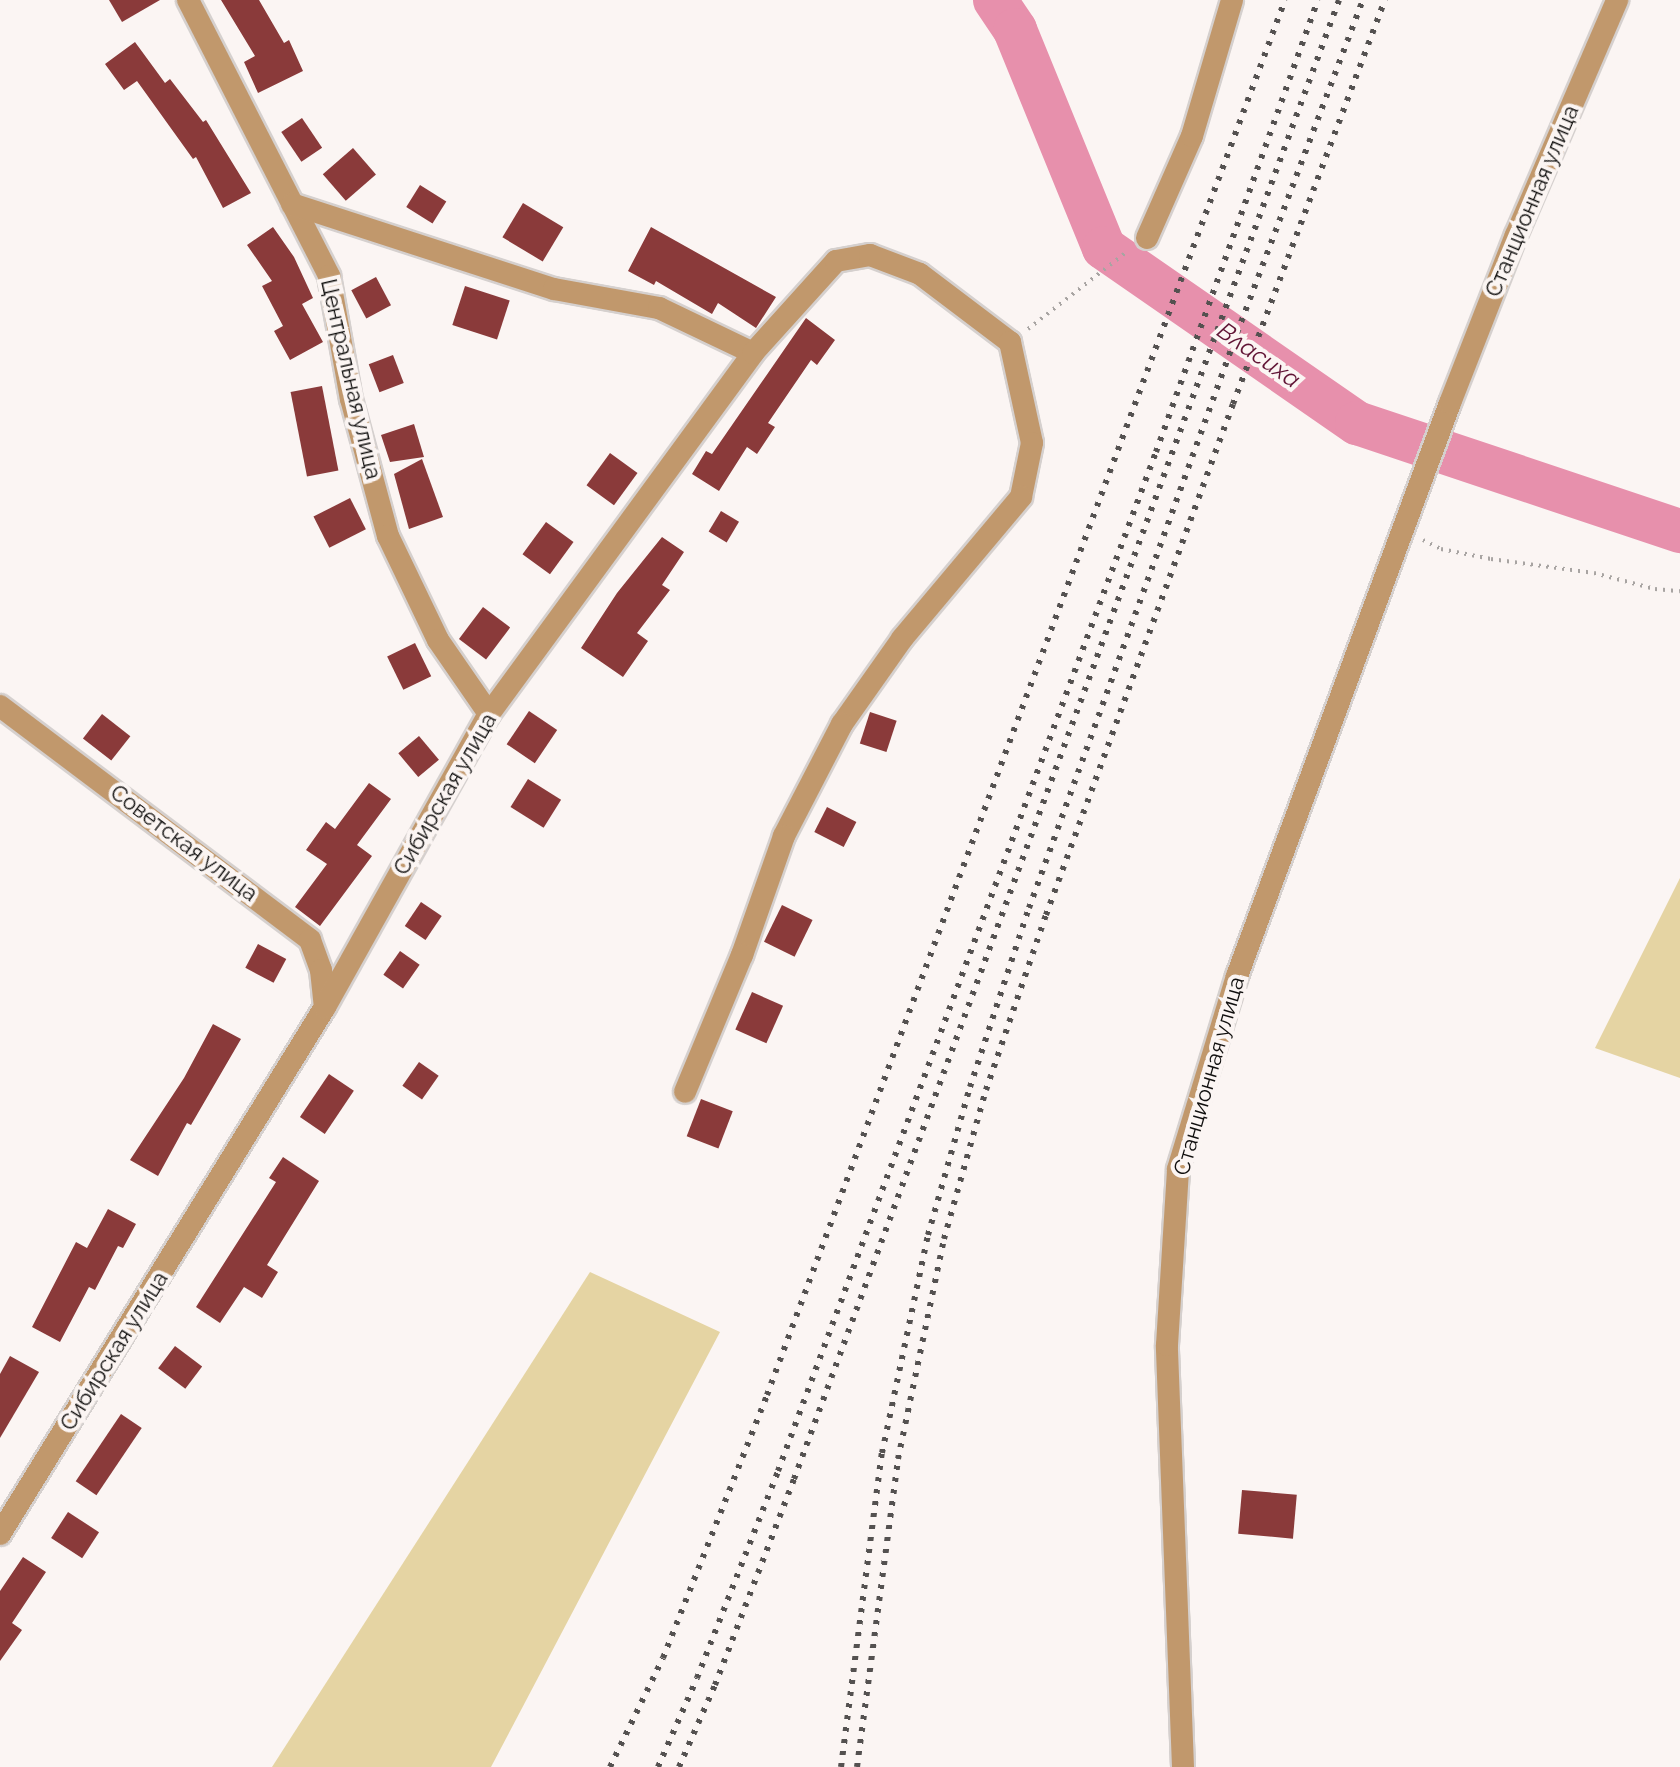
<!DOCTYPE html>
<meta charset="utf-8">
<style>
body{margin:0}
#map{position:relative;width:1680px;height:1767px;overflow:hidden;background:#fbf5f3;font-family:Raleway,sans-serif}
div>[style]{position:absolute}
.green>*{inset:0;background:#e5d4a3}
.river>*{height:44px;margin:-22px;padding:0 22px;transform-origin:22px;border-radius:22px;background:#e790ac}
.building>*{inset:0;background:#8a3a3a;transform-origin:0 0}
.path>*{height:4px;margin-top:-2px;transform-origin:0;background:repeating-linear-gradient(90deg,#a8a4a2 0 2px,transparent 0 8px)}
.roads{filter:drop-shadow(2px 0 #d5d0ce) drop-shadow(-2px 0 #d5d0ce) drop-shadow(0 2px #d5d0ce) drop-shadow(0 -2px #d5d0ce)}
.minor>*{height:22px;margin:-11px;padding:0 11px;transform-origin:11px;border-radius:11px;background:#c1986c}
.rail>*{height:6px;margin-top:-3px;transform-origin:0;background:repeating-linear-gradient(90deg,#545150 0 4px,transparent 0 12px)}
span{translate:-50% -50%;white-space:nowrap;text-align:center;line-height:1.15;-webkit-text-stroke:8px #fbf5f3;paint-order:stroke}
.street-label{font-size:22px;color:#100f0e}
.water-label{font-size:24px;color:#601435;font-style:italic}
</style>
<div id="map">
<div class="green">
<div style="clip-path:polygon(1680px 878px,1680px 1078px,1595px 1048px)"></div>
<div style="clip-path:polygon(590px 1272px,720px 1332px,491px 1767px,272px 1767px)"></div>
</div>
<div class="river">
<div style="left:995px;top:0;width:36px;rotate:56deg"></div>
<div style="left:1015px;top:30px;width:235px;rotate:67.8deg"></div>
<div style="left:1104px;top:248px;width:308px;rotate:34.7deg"></div>
<div style="left:1357px;top:423px;width:341px;rotate:18.5deg"></div>
</div>
<div class="building">
<div style="clip-path:polygon(109px 0,160px 0,122px 22px)"></div>
<div style="clip-path:polygon(221px 0,259px 0,284px 43px,289px 40px,303px 71px,258px 93px,244px 62px,255px 56px)"></div>
<div style="clip-path:polygon(135px 42px,165px 83px,170px 79px,203px 122px,206px 120px,251px 193px,223px 208px,196px 157px,193px 159px,137px 81px,124px 90px,105px 64px)"></div>
<div style="left:302px;top:118px;width:36px;height:25px;rotate:56deg"></div>
<div style="left:353px;top:148px;width:35px;height:40px;rotate:49deg"></div>
<div style="left:420px;top:185px;width:31px;height:26px;rotate:32deg"></div>
<div style="left:523px;top:203px;width:47px;height:40px;rotate:31deg"></div>
<div style="clip-path:polygon(273px 227px,294px 257px,313px 298px,302px 304px,323px 342px,290px 360px,274px 331px,283px 326px,262px 286px,272px 281px,247px 245px)"></div>
<div style="clip-path:polygon(651px 227px,776px 297px,756px 328px,718px 303px,712px 314px,656px 281px,654px 285px,628px 271px)"></div>
<div style="left:376px;top:277px;width:32px;height:28px;rotate:62deg"></div>
<div style="left:465px;top:286px;width:47px;height:41px;rotate:18deg"></div>
<div style="clip-path:polygon(806px 318px,835px 340px,817px 365px,811px 360px,768px 423px,775px 427px,757px 454px,747px 447px,719px 491px,692px 474px,706px 451px,712px 454px)"></div>
<div style="left:393px;top:355px;width:30px;height:26px;rotate:69deg"></div>
<div style="left:322px;top:386px;width:86px;height:32px;rotate:79deg"></div>
<div style="clip-path:polygon(414px 424px,424px 457px,390px 462px,381px 435px)"></div>
<div style="left:610px;top:453px;width:34px;height:40px;rotate:36deg"></div>
<div style="clip-path:polygon(422px 459px,443px 517px,409px 529px,394px 474px)"></div>
<div style="left:350px;top:498px;width:35px;height:41px;rotate:63deg"></div>
<div style="left:721px;top:511px;width:21px;height:24px;rotate:31deg"></div>
<div style="left:546px;top:522px;width:34px;height:40px;rotate:36deg"></div>
<div style="clip-path:polygon(662px 537px,684px 552px,662px 585px,670px 590px,637px 633px,648px 641px,623px 677px,581px 648px,617px 593px)"></div>
<div style="left:483px;top:607px;width:34px;height:40px;rotate:37deg"></div>
<div style="left:415px;top:643px;width:37px;height:31px;rotate:64deg"></div>
<div style="left:529px;top:711px;width:34px;height:40px;rotate:34deg"></div>
<div style="left:870px;top:712px;width:28px;height:33px;rotate:18deg"></div>
<div style="left:102px;top:714px;width:36px;height:31px;rotate:38deg"></div>
<div style="left:419px;top:736px;width:31px;height:27px;rotate:50deg"></div>
<div style="left:528px;top:779px;width:39px;height:33px;rotate:32deg"></div>
<div style="clip-path:polygon(369px 783px,391px 799px,357px 845px,372px 856px,320px 926px,295px 907px,327px 864px,306px 850px,326px 822px,335px 829px)"></div>
<div style="left:827px;top:807px;width:33px;height:28px;rotate:27deg"></div>
<div style="left:421px;top:902px;width:25px;height:29px;rotate:34deg"></div>
<div style="left:782px;top:905px;width:34px;height:41px;rotate:26deg"></div>
<div style="left:258px;top:944px;width:32px;height:27px;rotate:28deg"></div>
<div style="left:400px;top:951px;width:24px;height:29px;rotate:35deg"></div>
<div style="left:752px;top:992px;width:34px;height:41px;rotate:24deg"></div>
<div style="clip-path:polygon(213px 1024px,241px 1039px,191px 1125px,187px 1123px,158px 1176px,130px 1160px,184px 1078px)"></div>
<div style="left:419px;top:1062px;width:24px;height:29px;rotate:35deg"></div>
<div style="left:329px;top:1074px;width:30px;height:52px;rotate:34deg"></div>
<div style="left:701px;top:1099px;width:34px;height:40px;rotate:21deg"></div>
<div style="clip-path:polygon(283px 1157px,319px 1181px,267px 1265px,278px 1272px,262px 1298px,244px 1287px,220px 1323px,196px 1307px,276px 1182px,269px 1178px)"></div>
<div style="clip-path:polygon(108px 1209px,136px 1224px,123px 1248px,118px 1246px,95px 1290px,89px 1287px,60px 1342px,32px 1327px,76px 1242px,87px 1248px)"></div>
<div style="left:175px;top:1346px;width:34px;height:28px;rotate:37deg"></div>
<div style="clip-path:polygon(10px 1356px,39px 1372px,0 1438px,0 1374px)"></div>
<div style="left:121px;top:1414px;width:25px;height:81px;rotate:34deg"></div>
<div style="left:1242px;top:1490px;width:55px;height:44px;rotate:5deg"></div>
<div style="left:68px;top:1512px;width:37px;height:31px;rotate:33deg"></div>
<div style="clip-path:polygon(23px 1557px,46px 1572px,12px 1623px,22px 1630px,0 1661px,0 1591px)"></div>
</div>
<div class="path">
<div style="left:1028px;top:329px;width:127px;rotate:-38deg"></div>
<div style="left:1423px;top:540px;width:20px;rotate:27deg"></div>
<div style="left:1441px;top:549px;width:51px;rotate:11.3deg"></div>
<div style="left:1491px;top:559px;width:104px;rotate:7.7deg"></div>
<div style="left:1594px;top:573px;width:63px;rotate:14.7deg"></div>
<div style="left:1655px;top:589px;width:25px;rotate:5deg"></div>
</div>
<div class="roads">
<div class="minor">
<div style="left:188px;top:0;width:310px;rotate:62.9deg"></div>
<div style="left:329px;top:276px;width:125px;rotate:79.9deg"></div>
<div style="left:351px;top:399px;width:142px;rotate:74.9deg"></div>
<div style="left:388px;top:536px;width:115px;rotate:64.3deg"></div>
<div style="left:438px;top:640px;width:90px;rotate:55.4deg"></div>
<div style="left:292px;top:204px;width:275px;rotate:18deg"></div>
<div style="left:554px;top:289px;width:107px;rotate:10.3deg"></div>
<div style="left:659px;top:308px;width:104px;rotate:25.6deg"></div>
<div style="left:1147px;top:238px;width:111px;rotate:-66.2deg"></div>
<div style="left:1192px;top:136px;width:142px;rotate:-73.6deg"></div>
<div style="left:0;top:706px;width:388px;rotate:37deg"></div>
<div style="left:310px;top:940px;width:32px;rotate:70deg"></div>
<div style="left:321px;top:970px;width:37px;rotate:84deg"></div>
<div style="left:0;top:1534px;width:619px;rotate:-58.34deg"></div>
<div style="left:325px;top:1007px;width:336px;rotate:-60.8deg"></div>
<div style="left:489px;top:714px;width:447px;rotate:-53.8deg"></div>
<div style="left:753px;top:353px;width:124px;rotate:-47.9deg"></div>
<div style="left:836px;top:261px;width:35px;rotate:-10deg"></div>
<div style="left:870px;top:255px;width:53px;rotate:20.8deg"></div>
<div style="left:920px;top:274px;width:113px;rotate:37.1deg"></div>
<div style="left:1010px;top:342px;width:103px;rotate:77.7deg"></div>
<div style="left:1032px;top:443px;width:55px;rotate:101.5deg"></div>
<div style="left:1021px;top:497px;width:185px;rotate:130deg"></div>
<div style="left:902px;top:639px;width:104px;rotate:125.2deg"></div>
<div style="left:842px;top:724px;width:126px;rotate:117.4deg"></div>
<div style="left:784px;top:836px;width:126px;rotate:109.4deg"></div>
<div style="left:742px;top:955px;width:148px;rotate:112.6deg"></div>
<div style="left:1183px;top:1767px;width:422px;rotate:-92.2deg"></div>
<div style="left:1167px;top:1345px;width:176px;rotate:-86.4deg"></div>
<div style="left:1178px;top:1169px;width:202px;rotate:-73deg"></div>
<div style="left:1237px;top:976px;width:611px;rotate:-69.61deg"></div>
<div style="left:1450px;top:403px;width:180px;rotate:-68.6deg"></div>
<div style="left:1516px;top:235px;width:256px;rotate:-66.7deg"></div>
</div>
</div>
<div class="rail">
<div style="left:610px;top:1767px;width:121px;rotate:-64.1deg"></div>
<div style="left:663px;top:1658px;width:283px;rotate:-68.4deg"></div>
<div style="left:767px;top:1395px;width:1488px;rotate:-69.63deg"></div>
<div style="left:658px;top:1767px;width:97px;rotate:-66.3deg"></div>
<div style="left:697px;top:1678px;width:222px;rotate:-68.6deg"></div>
<div style="left:778px;top:1471px;width:1087px;rotate:-69.65deg"></div>
<div style="left:1156px;top:452px;width:480px;rotate:-70.3deg"></div>
<div style="left:679px;top:1767px;width:90px;rotate:-66.3deg"></div>
<div style="left:715px;top:1685px;width:221px;rotate:-69deg"></div>
<div style="left:794px;top:1479px;width:1576px;rotate:-69.77deg"></div>
<div style="left:841px;top:1767px;width:317px;rotate:-82.6deg"></div>
<div style="left:882px;top:1453px;width:223px;rotate:-78.1deg"></div>
<div style="left:928px;top:1235px;width:154px;rotate:-74.2deg"></div>
<div style="left:970px;top:1087px;width:188px;rotate:-71.8deg"></div>
<div style="left:1029px;top:908px;width:611px;rotate:-70.11deg"></div>
<div style="left:1237px;top:333px;width:356px;rotate:-69.3deg"></div>
<div style="left:857px;top:1767px;width:311px;rotate:-82.4deg"></div>
<div style="left:898px;top:1459px;width:225px;rotate:-78.2deg"></div>
<div style="left:944px;top:1239px;width:155px;rotate:-74.3deg"></div>
<div style="left:986px;top:1090px;width:185px;rotate:-71.1deg"></div>
<div style="left:1046px;top:915px;width:544px;rotate:-69.9deg"></div>
<div style="left:1233px;top:404px;width:432px;rotate:-69.4deg"></div>
</div>
<div class="street-label">
<span style="left:1532px;top:201px;rotate:-67deg">Станционная улица</span>
<span style="left:351px;top:379px;rotate:77deg">Центральная улица</span>
<span style="left:445px;top:794px;rotate:-60deg">Сибирская улица</span>
<span style="left:184px;top:843px;rotate:37deg">Советская улица</span>
<span style="left:1209px;top:1076px;rotate:-74deg">Станционная улица</span>
<span style="left:114px;top:1351px;rotate:-58deg">Сибирская улица</span>
</div>
<div class="water-label">
<span style="left:1259px;top:355px;rotate:35deg">Власиха</span>
</div>
</div>
